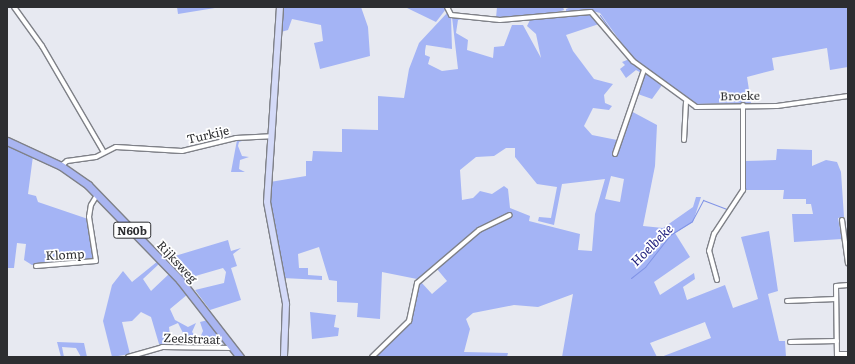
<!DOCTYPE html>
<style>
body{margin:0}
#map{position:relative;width:855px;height:364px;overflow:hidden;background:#e7e9f1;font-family:Literata,serif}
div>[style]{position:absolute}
.green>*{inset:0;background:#a4b4f5}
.stream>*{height:1px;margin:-0.5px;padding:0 0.5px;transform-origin:0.5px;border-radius:0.5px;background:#8194e6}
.roads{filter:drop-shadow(1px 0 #7f8188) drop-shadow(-1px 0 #7f8188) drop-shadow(0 1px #7f8188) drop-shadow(0 -1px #7f8188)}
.minor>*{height:4px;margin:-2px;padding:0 2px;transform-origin:2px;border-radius:2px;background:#fff}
.secondary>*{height:6px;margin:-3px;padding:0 3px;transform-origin:3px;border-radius:3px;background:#d4daf8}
.primary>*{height:7px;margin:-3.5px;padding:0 3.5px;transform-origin:3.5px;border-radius:3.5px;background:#a9b5f1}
span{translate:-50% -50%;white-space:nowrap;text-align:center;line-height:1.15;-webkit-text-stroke:3.5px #fff;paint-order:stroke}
.shield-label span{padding:1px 3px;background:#fff;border:1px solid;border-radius:3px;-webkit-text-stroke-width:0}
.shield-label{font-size:11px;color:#2d2e31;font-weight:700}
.street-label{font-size:12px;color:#2d2e31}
.water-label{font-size:13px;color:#1d1d7c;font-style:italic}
.frame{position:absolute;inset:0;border:8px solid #2d2e31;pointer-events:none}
</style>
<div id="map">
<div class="green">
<div style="clip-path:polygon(177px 7px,221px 7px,178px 14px)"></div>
<div style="clip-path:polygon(280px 7px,361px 7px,368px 27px,370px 56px,320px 69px,314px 43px,323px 41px,321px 25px,292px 19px,288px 30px,281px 32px)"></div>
<div style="clip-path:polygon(405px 7px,446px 7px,446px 9px,436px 22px)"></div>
<div style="clip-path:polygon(497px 7px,563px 7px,564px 10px,540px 17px,496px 18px)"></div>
<div style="clip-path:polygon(571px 7px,848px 7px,848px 67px,830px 70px,827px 48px,772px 58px,774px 70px,747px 77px,751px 103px,693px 104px,665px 81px,652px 99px,635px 93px,643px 74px,636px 70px,626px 78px,620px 69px,625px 65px,622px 62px,632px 58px,600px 13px,585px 9px,566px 14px,566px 9px)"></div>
<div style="clip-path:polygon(evenodd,447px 13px,451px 16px,452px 49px,426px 45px,425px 51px,425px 55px,430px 57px,428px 64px,442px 71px,458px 69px,452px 17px,467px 18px,458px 20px,456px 33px,468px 40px,467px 50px,493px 58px,494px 47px,504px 46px,512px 25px,523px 25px,541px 58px,536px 34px,527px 26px,530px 20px,590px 14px,602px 23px,566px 35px,573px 51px,594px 79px,613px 84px,604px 95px,605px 103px,612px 106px,609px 110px,593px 108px,584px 126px,592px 135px,617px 140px,612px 154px,616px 155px,629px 110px,657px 125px,655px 166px,643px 226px,663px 228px,693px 207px,696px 197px,701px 197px,693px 222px,675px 233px,690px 257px,654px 282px,660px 295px,694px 273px,695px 279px,683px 287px,687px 300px,725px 285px,733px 308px,758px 299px,741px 237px,769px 231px,778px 291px,768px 294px,779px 341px,785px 341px,786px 357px,661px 357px,711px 338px,705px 322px,650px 343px,657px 357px,562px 357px,573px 294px,538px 307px,514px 305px,473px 313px,466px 319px,470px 329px,464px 352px,508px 353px,507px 357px,374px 357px,412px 321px,417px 279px,382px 272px,380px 319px,357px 317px,358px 303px,337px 302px,337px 281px,329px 280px,319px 247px,298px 254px,299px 268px,308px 268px,308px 275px,322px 276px,322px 280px,283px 278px,269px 207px,270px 182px,306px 176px,306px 161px,312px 161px,313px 151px,342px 152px,342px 129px,378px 130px,378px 96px,404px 98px,409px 69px,419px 43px,447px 13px,506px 148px,515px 148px,515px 157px,537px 184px,557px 187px,551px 218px,539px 217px,538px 221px,554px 225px,562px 184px,605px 179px,595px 214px,592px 251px,578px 250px,580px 234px,529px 221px,530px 216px,510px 208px,508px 189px,504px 186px,492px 194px,480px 191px,473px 198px,462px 200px,460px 170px,476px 157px,494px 156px,506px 148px,447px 13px,611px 176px,624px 179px,620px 202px,605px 199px,611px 176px,447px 13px,437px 269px,447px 281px,432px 294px,421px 282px,437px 269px)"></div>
<div style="clip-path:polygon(251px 138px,239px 142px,238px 146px,242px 156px,249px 157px,240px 160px,239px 169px,245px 172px,231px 172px,237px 140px)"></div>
<div style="clip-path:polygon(7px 145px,33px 156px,28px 194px,36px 196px,38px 202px,88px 219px,95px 259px,32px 265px,24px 260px,26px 244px,17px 243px,14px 268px,7px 268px)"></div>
<div style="clip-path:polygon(777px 149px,812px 150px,812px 166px,826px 160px,837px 162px,841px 172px,844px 217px,838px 218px,842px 239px,794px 242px,792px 214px,813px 214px,811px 204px,806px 204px,806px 199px,783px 199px,784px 190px,745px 190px,745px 161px,776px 160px)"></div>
<div style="clip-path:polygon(228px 240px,231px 251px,241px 248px,233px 254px,237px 266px,231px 268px,241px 300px,210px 310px,195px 290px,224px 283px,226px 272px,223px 268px,185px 279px,165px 259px)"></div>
<div style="clip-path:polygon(158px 261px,160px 263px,143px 279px,151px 291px,170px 273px,188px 294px,170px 309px,175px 320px,188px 327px,196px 323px,192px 332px,199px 340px,203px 331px,200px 322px,208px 320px,223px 340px,222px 347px,189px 345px,178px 323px,169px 327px,171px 344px,159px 344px,151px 317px,141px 312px,132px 321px,122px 322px,130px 354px,112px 357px,103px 321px,112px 285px,123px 271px,132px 282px)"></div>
<div style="clip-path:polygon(310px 312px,336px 315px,334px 327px,339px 328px,338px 336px,312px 339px)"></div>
<div style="clip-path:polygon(57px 342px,84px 343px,87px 357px,81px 357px,76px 348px,62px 347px,64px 357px,61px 357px)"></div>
</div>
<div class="stream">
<div style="left:600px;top:15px;width:28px;rotate:55deg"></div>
<div style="left:633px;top:59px;width:39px;rotate:37deg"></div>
<div style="left:709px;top:105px;width:33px;rotate:-3deg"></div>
<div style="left:631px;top:278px;width:18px;rotate:-38deg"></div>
<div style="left:645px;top:267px;width:41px;rotate:-52deg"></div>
<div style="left:670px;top:235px;width:26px;rotate:-32deg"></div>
<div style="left:692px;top:221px;width:24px;rotate:-62deg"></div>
<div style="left:703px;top:200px;width:26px;rotate:21deg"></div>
<div style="left:727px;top:209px;width:14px;rotate:-54deg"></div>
</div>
<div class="roads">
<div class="minor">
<div style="left:14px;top:7px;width:48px;rotate:54.3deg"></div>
<div style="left:42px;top:46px;width:121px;rotate:59.8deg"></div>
<div style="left:447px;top:7px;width:9px;rotate:63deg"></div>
<div style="left:451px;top:15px;width:49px;rotate:5.8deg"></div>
<div style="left:500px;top:20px;width:91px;rotate:-5deg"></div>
<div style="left:591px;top:12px;width:65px;rotate:49.4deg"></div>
<div style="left:633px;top:61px;width:78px;rotate:36.1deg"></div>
<div style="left:696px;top:107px;width:81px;rotate:-0.7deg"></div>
<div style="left:777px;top:106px;width:72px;rotate:-8deg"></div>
<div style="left:684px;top:140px;width:38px;rotate:-87deg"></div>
<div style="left:615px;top:154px;width:89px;rotate:-71deg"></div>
<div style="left:61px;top:166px;width:8px;rotate:-40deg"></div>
<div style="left:67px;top:161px;width:29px;rotate:-8deg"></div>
<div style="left:96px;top:157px;width:22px;rotate:-27deg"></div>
<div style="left:116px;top:147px;width:66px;rotate:3.5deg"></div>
<div style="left:182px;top:151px;width:56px;rotate:-13.5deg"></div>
<div style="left:236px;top:138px;width:35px;rotate:-3deg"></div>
<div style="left:842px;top:220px;width:44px;rotate:82.2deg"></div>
<div style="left:36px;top:266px;width:60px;rotate:-4.8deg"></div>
<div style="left:96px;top:261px;width:45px;rotate:-99deg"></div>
<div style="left:89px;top:217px;width:12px;rotate:-81deg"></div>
<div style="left:91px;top:205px;width:12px;rotate:-59deg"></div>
<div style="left:717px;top:280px;width:30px;rotate:-105deg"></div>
<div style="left:709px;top:251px;width:18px;rotate:-74deg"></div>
<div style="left:714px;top:234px;width:53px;rotate:-56.6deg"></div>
<div style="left:743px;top:190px;width:85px;rotate:-90deg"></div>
<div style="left:787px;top:301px;width:49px;rotate:-2.3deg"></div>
<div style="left:790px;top:342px;width:47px;rotate:-1.2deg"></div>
<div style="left:837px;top:354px;width:11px"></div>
<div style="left:128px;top:357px;width:35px;rotate:-16deg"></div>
<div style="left:162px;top:347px;width:71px;rotate:0.8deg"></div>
<div style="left:372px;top:357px;width:52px;rotate:-44.2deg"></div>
<div style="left:409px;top:321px;width:39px;rotate:-78deg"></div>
<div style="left:417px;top:283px;width:82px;rotate:-40.5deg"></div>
<div style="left:479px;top:230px;width:34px;rotate:-26deg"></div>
<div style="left:837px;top:357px;width:71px;rotate:-90.8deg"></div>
<div style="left:836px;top:286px;width:12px;rotate:-5deg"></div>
</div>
<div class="secondary">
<div style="left:280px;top:7px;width:195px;rotate:93.8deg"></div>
<div style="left:267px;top:202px;width:104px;rotate:79.4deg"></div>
<div style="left:286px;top:304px;width:53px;rotate:92.2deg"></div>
</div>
<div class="primary">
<div style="left:7px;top:141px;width:60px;rotate:24.8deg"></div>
<div style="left:61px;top:166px;width:33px;rotate:35deg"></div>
<div style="left:88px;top:185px;width:132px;rotate:45.9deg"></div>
<div style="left:180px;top:280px;width:98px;rotate:52.1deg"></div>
</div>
</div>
<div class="shield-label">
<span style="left:132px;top:230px">N60b</span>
</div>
<div class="street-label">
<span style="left:740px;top:96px;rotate:-1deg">Broeke</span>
<span style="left:208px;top:135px;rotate:-13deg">Turkije</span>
<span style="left:65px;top:255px;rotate:-3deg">Klomp</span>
<span style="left:177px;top:262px;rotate:47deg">Rijksweg</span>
<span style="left:192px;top:339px;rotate:2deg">Zeelstraat</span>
</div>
<div class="water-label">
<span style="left:652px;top:245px;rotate:-45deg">Hoelbeke</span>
</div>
<div class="frame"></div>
</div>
